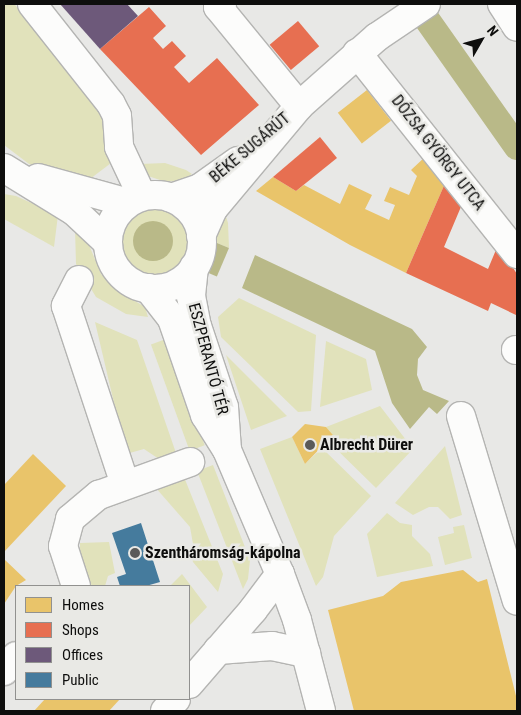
<!DOCTYPE html>
<meta charset="utf-8">
<style>
body{margin:0}
#map{position:relative;width:521px;height:715px;overflow:hidden;background:#e8e8e6;font-family:"Roboto Condensed",sans-serif}
div>[style]{position:absolute}
.green>*{inset:0;background:#e1e2bb;transform-origin:0 0}
.round{border-radius:50%}
.water>*{inset:0;background:#b9b988;transform-origin:0 0}
.homes>*{inset:0;background:#e9c46a;transform-origin:0 0}
.shops>*{inset:0;background:#e76f51;transform-origin:0 0}
.offices>*{inset:0;background:#6d597a}
.public>*{inset:0;background:#457b9d}
.canal>*{height:26px;margin:-13px;padding:0 13px;transform-origin:13px;border-radius:13px;background:#b9b988}
.roads{filter:drop-shadow(1px 0 #b4b4b2) drop-shadow(-1px 0 #b4b4b2) drop-shadow(0 1px #b4b4b2) drop-shadow(0 -1px #b4b4b2)}
.minor>*{height:28px;margin:-14px;padding:0 14px;transform-origin:14px;border-radius:14px;background:#fcfcfb}
.minor>.ring{margin:-14px;padding:0;box-sizing:content-box;background:none;border:28px solid #fcfcfb;border-radius:50%}
.dots>*{width:14px;height:14px;translate:-50% -50%;box-sizing:border-box;border:2px solid #e9e9e5;border-radius:50%}
span{translate:-50% -50%;white-space:nowrap;text-align:center;line-height:1.15;-webkit-text-stroke:5px #e9e9e5;paint-order:stroke}
.street-label{font-size:16px;color:#0e0e0d}
.poi-label{font-size:16px;color:#0e0e0d;font-weight:700}
.left{translate:0 -50%;text-align:left}
.frame{position:absolute;inset:0;border:5px solid #0e0e0d;pointer-events:none}
.legend{position:absolute;left:15px;top:585px;width:175px;height:115px;box-sizing:border-box;background:#e9e9e5;border:1px solid #91918f;margin:0;padding:6px 9px;list-style:none;font-size:15px;color:#0e0e0d}
.legend li{display:flex;align-items:center;gap:10px;height:25px}
.legend b{width:25px;border:1px solid #91918f}
.north{position:absolute;left:456px;top:15px;width:50px;height:50px;-webkit-text-stroke:4px #e9e9e5;paint-order:stroke;rotate:52deg;font-size:14px;font-weight:700;line-height:20px;text-align:center;color:#0e0e0d}
.north::after{content:'';display:block;margin:auto;width:18px;height:22px;background:#0e0e0d;clip-path:polygon(50% 0,100% 100%,50% 72%,0 100%)}
</style>
<div id="map">
<div class="green">
<div style="clip-path:polygon(4px 4px,14px 4px,104px 101px,119px 157px,86px 182px,29px 164px,4px 145px)"></div>
<div style="clip-path:polygon(165px 163px,186px 170px,192px 174px,182px 180px,166px 182px,148px 176px,140px 164px)"></div>
<div style="clip-path:polygon(4px 194px,16px 196px,58px 215px,54px 247px,4px 219px)"></div>
<div class="round" style="left:119px;top:206px;width:70px;height:70px"></div>
<div style="clip-path:polygon(224px 210px,228px 223px,229px 248px,217px 243px,215px 235px)"></div>
<div style="clip-path:polygon(75px 229px,87px 240px,101px 274px,120px 292px,145px 307px,148px 317px,126px 314px,96px 297px,76px 264px)"></div>
<div style="clip-path:polygon(239px 298px,316px 335px,311px 411px,298px 412px,221px 337px,218px 317px)"></div>
<div style="clip-path:polygon(95px 322px,137px 340px,176px 453px,159px 459px,144px 449px,126px 454px)"></div>
<div style="left:166px;top:339px;width:113px;height:16px;rotate:70deg"></div>
<div style="clip-path:polygon(326px 341px,366px 359px,372px 390px,320px 407px)"></div>
<div style="clip-path:polygon(226px 355px,287px 416px,251px 430px)"></div>
<div style="clip-path:polygon(380px 406px,413px 449px,376px 488px,328px 441px,333px 435px,326px 427px)"></div>
<div style="clip-path:polygon(292px 437px,305px 464px,322px 448px,371px 496px,334px 536px,323px 577px,316px 586px,260px 449px)"></div>
<div style="clip-path:polygon(445px 446px,462px 515px,450px 519px,438px 507px,429px 507px,413px 515px,395px 503px)"></div>
<div style="clip-path:polygon(213px 465px,250px 560px,248px 579px,243px 589px,197px 471px)"></div>
<div style="clip-path:polygon(184px 477px,223px 574px,218px 592px,193px 562px,190px 552px,193px 544px,190px 527px,155px 487px)"></div>
<div style="clip-path:polygon(387px 513px,400px 523px,412px 525px,412px 536px,430px 554px,433px 566px,377px 577px,367px 534px)"></div>
<div style="clip-path:polygon(464px 525px,472px 558px,445px 565px,438px 537px,454px 533px,453px 527px)"></div>
<div style="clip-path:polygon(109px 542px,115px 573px,108px 576px,105px 586px,92px 586px,80px 563px,80px 543px)"></div>
<div style="clip-path:polygon(182px 574px,207px 607px,189px 626px,189px 586px,170px 586px)"></div>
</div>
<div class="water">
<div class="round" style="left:133px;top:221px;width:40px;height:40px"></div>
<div style="left:217px;top:243px;width:13px;height:31px;rotate:23deg"></div>
<div style="clip-path:polygon(255px 255px,412px 329px,427px 347px,418px 359px,417px 375px,423px 390px,449px 401px,437px 414px,429px 407px,410px 429px,392px 403px,375px 351px,242px 288px)"></div>
</div>
<div class="homes">
<div style="left:367px;top:90px;width:39px;height:37px;rotate:52deg"></div>
<div style="clip-path:polygon(426px 156px,446px 181px,406px 273px,350px 245px,256px 191px,273px 177px,296px 191px,304px 185px,340px 204px,349px 184px,372px 195px,365px 209px,389px 220px,395px 205px,384px 201px,390px 187px,409px 195px,417px 176px,411px 170px)"></div>
<div style="clip-path:polygon(305px 424px,326px 427px,333px 435px,305px 464px,292px 437px)"></div>
<div style="clip-path:polygon(33px 454px,66px 486px,4px 552px,4px 485px)"></div>
<div style="clip-path:polygon(4px 559px,26px 580px,16px 586px,4px 604px)"></div>
<div style="clip-path:polygon(463px 570px,478px 582px,487px 579px,517px 700px,517px 711px,354px 711px,328px 610px,383px 596px,401px 582px)"></div>
<div style="clip-path:polygon(45px 699px,120px 699px,109px 711px,34px 711px)"></div>
</div>
<div class="shops">
<div style="clip-path:polygon(149px 7px,166px 26px,153px 38px,163px 49px,172px 41px,186px 56px,174px 67px,189px 83px,217px 58px,259px 105px,201px 155px,100px 49px)"></div>
<div style="left:298px;top:21px;width:33px;height:37px;rotate:50deg"></div>
<div style="clip-path:polygon(320px 137px,337px 158px,296px 191px,273px 177px)"></div>
<div style="clip-path:polygon(446px 181px,463px 202px,444px 247px,488px 269px,498px 245px,517px 274px,516px 315px,491px 303px,488px 311px,406px 273px)"></div>
</div>
<div class="offices">
<div style="clip-path:polygon(60px 4px,127px 4px,138px 16px,100px 49px)"></div>
</div>
<div class="public">
<div style="clip-path:polygon(141px 523px,160px 582px,146px 586px,120px 586px,117px 577px,126px 574px,112px 533px)"></div>
</div>
<div class="canal">
<div style="left:416px;top:4px;width:175px;rotate:54.8deg"></div>
</div>
<div class="roads">
<div class="minor">
<div style="left:32px;top:4px;width:127px;rotate:51.7deg"></div>
<div style="left:111px;top:104px;width:13px;rotate:63deg"></div>
<div style="left:117px;top:116px;width:31px;rotate:86deg"></div>
<div style="left:119px;top:147px;width:54px;rotate:64.9deg"></div>
<div style="left:222px;top:4px;width:5px;rotate:143deg"></div>
<div style="left:218px;top:7px;width:128px;rotate:50.7deg"></div>
<div style="left:502px;top:4px;width:27px;rotate:57deg"></div>
<div style="left:357px;top:53px;width:257px;rotate:51.5deg"></div>
<div style="left:4px;top:168px;width:82px;rotate:31.6deg"></div>
<div style="left:74px;top:211px;width:45px;rotate:43.2deg"></div>
<div style="left:38px;top:178px;width:93px;rotate:15.5deg"></div>
<div class="ring" style="left:108px;top:195px;width:66px;height:66px"></div>
<div style="left:171px;top:198px;width:31px;rotate:-19deg"></div>
<div style="left:200px;top:188px;width:47px;rotate:-35.4deg"></div>
<div style="left:201px;top:236px;width:30px;rotate:-66deg"></div>
<div style="left:213px;top:209px;width:134px;rotate:-50.1deg"></div>
<div style="left:299px;top:106px;width:104px;rotate:-41.5deg"></div>
<div style="left:377px;top:37px;width:59px;rotate:-34deg"></div>
<div style="left:194px;top:267px;width:29px;rotate:96deg"></div>
<div style="left:191px;top:296px;width:31px;rotate:79deg"></div>
<div style="left:197px;top:326px;width:85px;rotate:71.6deg"></div>
<div style="left:224px;top:407px;width:39px;rotate:86deg"></div>
<div style="left:79px;top:280px;width:29px;rotate:117deg"></div>
<div style="left:66px;top:306px;width:188px;rotate:71.7deg"></div>
<div style="left:148px;top:288px;width:39px;rotate:52deg"></div>
<div style="left:172px;top:319px;width:102px;rotate:71deg"></div>
<div style="left:205px;top:415px;width:41px;rotate:57.8deg"></div>
<div style="left:227px;top:450px;width:135px;rotate:66.9deg"></div>
<div style="left:280px;top:574px;width:49px;rotate:69.7deg"></div>
<div style="left:297px;top:620px;width:94px;rotate:75.2deg"></div>
<div style="left:516px;top:350px;width:1px"></div>
<div style="left:461px;top:416px;width:193px;rotate:73.2deg"></div>
<div style="left:76px;top:586px;width:42px;rotate:-108deg"></div>
<div style="left:63px;top:546px;width:28px;rotate:-75deg"></div>
<div style="left:70px;top:519px;width:38px;rotate:-40deg"></div>
<div style="left:99px;top:495px;width:97px;rotate:-19.9deg"></div>
<div style="left:218px;top:650px;width:54px;rotate:-4.2deg"></div>
<div style="left:272px;top:646px;width:35px;rotate:12deg"></div>
<div style="left:4px;top:671px;width:19px;rotate:-51deg"></div>
<div style="left:189px;top:684px;width:98px;rotate:-49.1deg"></div>
<div style="left:253px;top:610px;width:45px;rotate:-53.1deg"></div>
<div style="left:165px;top:711px;width:16px;rotate:-47deg"></div>
</div>
</div>
<div class="dots">
<div style="left:310px;top:445px;background:#5a5a59"></div>
<div style="left:135px;top:553px;background:#5a5a59"></div>
</div>
<div class="street-label">
<span style="left:250px;top:148px;rotate:-40deg">BÉKE SUGÁRÚT</span>
<span style="left:438px;top:153px;rotate:52deg">DÓZSA GYÖRGY UTCA</span>
<span style="left:208px;top:359px;rotate:75deg">ESZPERANTÓ TÉR</span>
</div>
<div class="poi-label">
<span class="left" style="left:320px;top:445px">Albrecht Dürer</span>
<span class="left" style="left:145px;top:553px">Szentháromság-kápolna</span>
</div>
<div class="frame"></div>
<ul class="legend">
<li><b style="height:14px;background:#e9c46a"></b>Homes</li>
<li><b style="height:14px;background:#e76f51"></b>Shops</li>
<li><b style="height:14px;background:#6d597a"></b>Offices</li>
<li><b style="height:14px;background:#457b9d"></b>Public</li>
</ul>
<div class="north">N</div>
</div>
